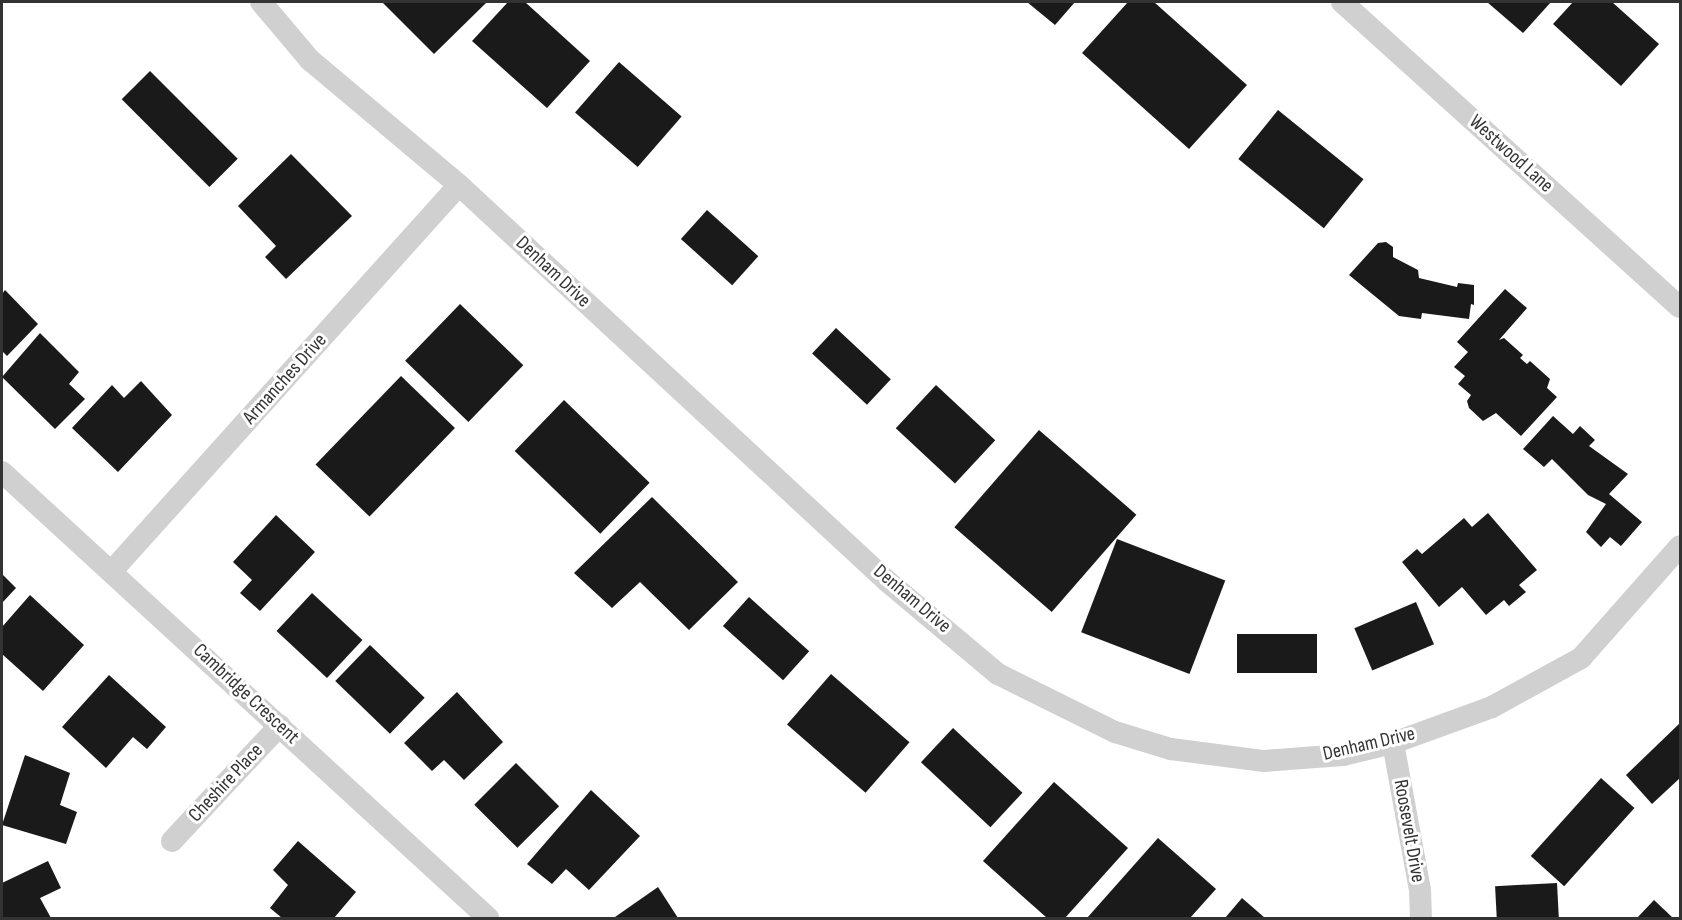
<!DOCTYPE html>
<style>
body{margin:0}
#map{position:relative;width:1682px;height:920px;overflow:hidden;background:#fff;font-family:"Sofia Sans Condensed",sans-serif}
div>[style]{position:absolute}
.building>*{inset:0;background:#1a1a1a;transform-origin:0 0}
.street>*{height:22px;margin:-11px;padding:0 11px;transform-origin:11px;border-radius:11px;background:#d0d0d0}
span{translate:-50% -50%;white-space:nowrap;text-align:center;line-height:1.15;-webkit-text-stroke:6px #fff;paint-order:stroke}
.street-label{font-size:20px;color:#333}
.frame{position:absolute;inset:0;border:3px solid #333;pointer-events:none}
</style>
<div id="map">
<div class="building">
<div style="clip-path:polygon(382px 2px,487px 2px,434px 54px)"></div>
<div style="clip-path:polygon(508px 2px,525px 2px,590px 61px,547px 108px,472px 41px)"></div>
<div style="clip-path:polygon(1027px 2px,1075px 2px,1055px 25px)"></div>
<div style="clip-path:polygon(1128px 2px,1154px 2px,1247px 85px,1189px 149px,1082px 53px)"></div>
<div style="clip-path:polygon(1487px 2px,1551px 2px,1523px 33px)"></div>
<div style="clip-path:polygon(1573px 2px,1612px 2px,1659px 44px,1621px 86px,1553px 24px)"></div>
<div style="left:619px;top:62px;width:83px;height:67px;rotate:41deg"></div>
<div style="left:150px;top:71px;width:124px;height:40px;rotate:45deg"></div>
<div style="left:1278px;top:110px;width:110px;height:63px;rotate:39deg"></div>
<div style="clip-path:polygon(291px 154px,352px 216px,286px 279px,265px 257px,276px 246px,238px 206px)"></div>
<div style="left:707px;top:210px;width:69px;height:39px;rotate:42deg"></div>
<div style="clip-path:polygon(1386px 242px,1393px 247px,1393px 257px,1418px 270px,1419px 278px,1457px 287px,1458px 283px,1474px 285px,1474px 305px,1471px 304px,1469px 319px,1422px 313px,1421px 319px,1399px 316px,1349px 275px,1378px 243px)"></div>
<div style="clip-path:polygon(1505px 289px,1527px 308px,1499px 340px,1504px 338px,1523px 355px,1520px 358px,1527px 364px,1530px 361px,1550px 379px,1547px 388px,1557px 397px,1521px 436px,1496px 413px,1483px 421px,1469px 408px,1467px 401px,1471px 395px,1458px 384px,1465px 376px,1454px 367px,1468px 352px,1457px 342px)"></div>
<div style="clip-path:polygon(5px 290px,38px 324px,7px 356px,2px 351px,2px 294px)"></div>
<div style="left:460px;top:304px;width:88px;height:79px;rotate:44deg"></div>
<div style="left:836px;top:328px;width:75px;height:35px;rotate:43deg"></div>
<div style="clip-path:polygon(40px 333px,79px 372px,69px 384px,85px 399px,55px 429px,2px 377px)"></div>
<div style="left:401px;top:376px;width:75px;height:123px;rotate:44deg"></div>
<div style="clip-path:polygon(141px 381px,172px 415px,118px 472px,72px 428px,112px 385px,124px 398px)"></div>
<div style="left:936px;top:385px;width:81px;height:59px;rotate:43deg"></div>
<div style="left:564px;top:400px;width:119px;height:71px;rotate:44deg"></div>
<div style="clip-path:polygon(1553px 416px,1573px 434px,1580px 426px,1595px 440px,1589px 446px,1628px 474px,1609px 494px,1642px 522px,1621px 546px,1610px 537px,1601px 547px,1586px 532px,1606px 504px,1588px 495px,1552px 459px,1544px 467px,1523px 449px)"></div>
<div style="left:1039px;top:430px;width:129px;height:129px;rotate:41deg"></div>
<div style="clip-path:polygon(652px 497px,738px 582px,689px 630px,640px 582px,612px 608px,574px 573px)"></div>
<div style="clip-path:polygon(1488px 513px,1537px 570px,1519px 585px,1526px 592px,1509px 606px,1504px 600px,1486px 615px,1462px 587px,1439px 607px,1402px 562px,1417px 549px,1422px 554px,1464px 518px,1472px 527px)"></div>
<div style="clip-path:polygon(276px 515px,315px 552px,260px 611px,240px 593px,252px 580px,233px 562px)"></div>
<div style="left:1117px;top:539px;width:116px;height:100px;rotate:21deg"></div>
<div style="clip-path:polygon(2px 574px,16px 588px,2px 603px)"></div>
<div style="left:312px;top:593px;width:69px;height:52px;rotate:43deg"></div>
<div style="clip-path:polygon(30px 595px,84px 645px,43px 691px,2px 654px,2px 627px)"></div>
<div style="left:749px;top:597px;width:81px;height:39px;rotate:42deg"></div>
<div style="left:1416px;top:602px;width:46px;height:67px;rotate:67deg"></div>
<div style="left:1237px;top:634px;width:80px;height:39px"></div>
<div style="left:370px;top:645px;width:76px;height:50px;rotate:44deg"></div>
<div style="left:831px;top:674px;width:104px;height:67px;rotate:41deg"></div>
<div style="clip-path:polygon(109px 675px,166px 727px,147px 749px,133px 737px,106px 768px,62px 727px)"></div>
<div style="clip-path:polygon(457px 692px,503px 742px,464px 780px,444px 760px,432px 771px,404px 743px)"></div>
<div style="clip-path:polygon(1680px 723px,1680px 778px,1652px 804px,1626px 775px)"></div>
<div style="left:953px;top:728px;width:95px;height:47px;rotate:43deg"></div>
<div style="clip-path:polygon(25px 755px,70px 773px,60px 805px,77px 812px,66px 844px,2px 825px)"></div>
<div style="left:516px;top:763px;width:61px;height:59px;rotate:45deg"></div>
<div style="left:1601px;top:778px;width:45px;height:105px;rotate:42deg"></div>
<div style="clip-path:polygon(1054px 782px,1128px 848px,1065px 918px,1047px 918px,983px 861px)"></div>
<div style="clip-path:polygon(591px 790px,640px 836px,589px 890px,566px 869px,552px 884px,527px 864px)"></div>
<div style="clip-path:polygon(1158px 838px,1216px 889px,1190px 918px,1087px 918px)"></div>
<div style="clip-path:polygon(298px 841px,356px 892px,334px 918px,282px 918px,270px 908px,288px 885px,273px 870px)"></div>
<div style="clip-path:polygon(48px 861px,61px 888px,40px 898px,51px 918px,2px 918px,2px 883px)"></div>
<div style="left:1557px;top:883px;width:35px;height:62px;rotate:87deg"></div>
<div style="clip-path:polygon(658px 887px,678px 918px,616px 918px,615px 917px)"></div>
<div style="clip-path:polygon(1242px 898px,1265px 918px,1225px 918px)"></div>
<div style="clip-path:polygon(1654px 900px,1673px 918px,1637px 918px)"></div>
</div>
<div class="street">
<div style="left:261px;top:2px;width:76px;rotate:49.8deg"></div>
<div style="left:310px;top:60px;width:194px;rotate:40deg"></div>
<div style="left:459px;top:185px;width:583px;rotate:42.78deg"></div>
<div style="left:887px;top:581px;width:145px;rotate:40deg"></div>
<div style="left:998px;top:674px;width:131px;rotate:26.4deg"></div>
<div style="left:1115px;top:732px;width:59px;rotate:16.9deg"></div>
<div style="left:1171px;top:749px;width:94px;rotate:7.4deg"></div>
<div style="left:1264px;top:761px;width:79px;rotate:-4.3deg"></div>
<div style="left:1343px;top:755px;width:51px;rotate:-13.5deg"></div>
<div style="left:1393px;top:743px;width:105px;rotate:-20deg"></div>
<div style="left:1492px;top:707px;width:102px;rotate:-28.8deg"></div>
<div style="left:1581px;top:658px;width:149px;rotate:-48.5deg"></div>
<div style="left:1342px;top:2px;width:455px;rotate:42.1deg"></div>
<div style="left:2px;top:472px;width:660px;rotate:42.54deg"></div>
<div style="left:111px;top:572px;width:520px;rotate:-48.04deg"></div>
<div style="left:1393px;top:743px;width:149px;rotate:79.6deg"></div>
<div style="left:1420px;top:890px;width:28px;rotate:88deg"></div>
<div style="left:172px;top:841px;width:158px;rotate:-47deg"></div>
</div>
<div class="street-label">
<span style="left:1511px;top:154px;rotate:42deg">Westwood Lane</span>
<span style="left:553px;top:272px;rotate:43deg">Denham Drive</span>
<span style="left:285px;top:379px;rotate:-48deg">Armanches Drive</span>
<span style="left:912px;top:599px;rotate:40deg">Denham Drive</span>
<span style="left:246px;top:694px;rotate:43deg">Cambridge Crescent</span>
<span style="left:1369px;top:744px;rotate:-13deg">Denham Drive</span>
<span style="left:226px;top:783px;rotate:-47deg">Cheshire Place</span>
<span style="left:1409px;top:831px;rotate:80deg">Roosevelt Drive</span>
</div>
<div class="frame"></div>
</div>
